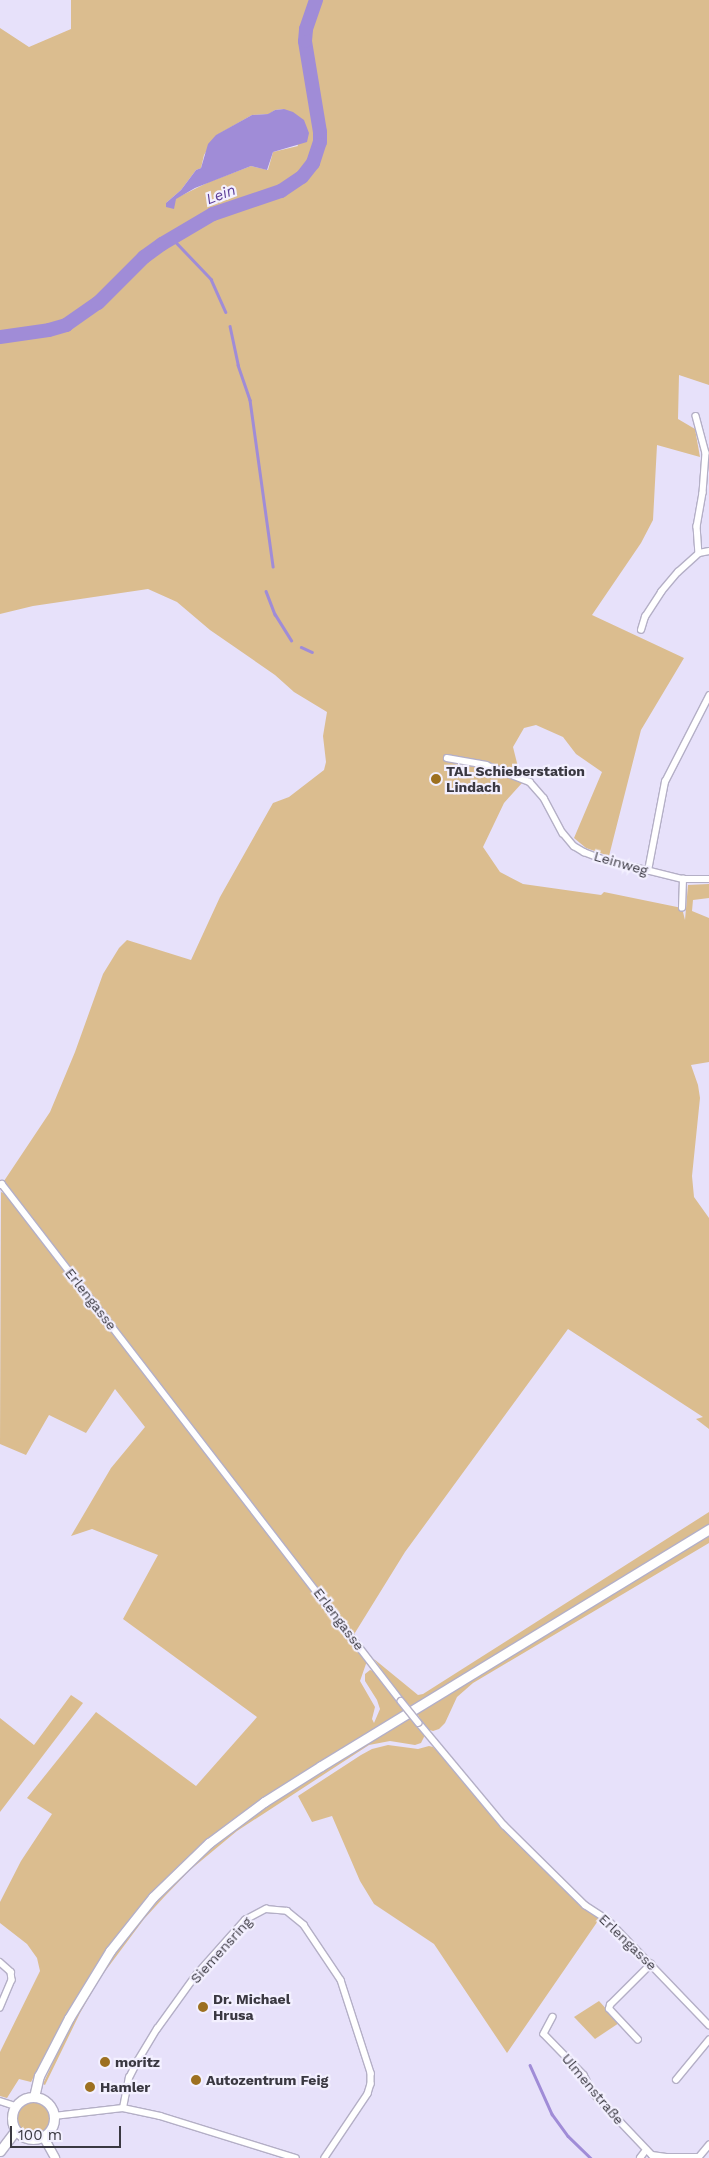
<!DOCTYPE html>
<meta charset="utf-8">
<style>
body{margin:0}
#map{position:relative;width:709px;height:2158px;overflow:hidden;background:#e7e1fa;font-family:"Work Sans",sans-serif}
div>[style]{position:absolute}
.green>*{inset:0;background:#dbbd8f}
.round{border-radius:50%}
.water>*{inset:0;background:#a08cd7}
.stream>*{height:2.5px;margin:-1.25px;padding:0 1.25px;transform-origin:1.25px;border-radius:1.25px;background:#a08cd7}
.river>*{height:14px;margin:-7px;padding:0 7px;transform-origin:7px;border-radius:7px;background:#a08cd7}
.roads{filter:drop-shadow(1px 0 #b4afc6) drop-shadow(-1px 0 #b4afc6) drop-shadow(0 1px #b4afc6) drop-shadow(0 -1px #b4afc6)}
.minor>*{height:5.5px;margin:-2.75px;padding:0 2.75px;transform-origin:2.75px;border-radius:2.75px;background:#fff}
.tertiary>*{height:8px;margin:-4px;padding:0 4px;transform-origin:4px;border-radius:4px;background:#fff}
.secondary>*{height:9px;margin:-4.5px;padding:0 4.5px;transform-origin:4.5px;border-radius:4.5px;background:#fff}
.secondary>.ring{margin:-4.5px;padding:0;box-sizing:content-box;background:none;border:9px solid #fff;border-radius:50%}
.bridges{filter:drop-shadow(1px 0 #b4afc6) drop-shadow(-1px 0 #b4afc6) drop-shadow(0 1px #b4afc6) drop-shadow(0 -1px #b4afc6)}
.minor-bridge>*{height:5.5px;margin:-2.75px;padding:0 2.75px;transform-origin:2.75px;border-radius:2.75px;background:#fff}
.dots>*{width:14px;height:14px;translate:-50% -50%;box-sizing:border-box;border:2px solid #f3f0ff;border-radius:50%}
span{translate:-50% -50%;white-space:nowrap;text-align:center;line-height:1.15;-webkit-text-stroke:4.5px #f3f0ff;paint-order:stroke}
.poi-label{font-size:14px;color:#3a3841;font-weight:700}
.left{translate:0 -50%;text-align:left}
.street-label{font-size:14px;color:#3a3841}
.water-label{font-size:15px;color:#5c3e97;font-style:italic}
.scale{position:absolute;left:10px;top:2126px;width:111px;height:22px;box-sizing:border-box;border:2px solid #3a3841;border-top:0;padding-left:6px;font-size:15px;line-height:18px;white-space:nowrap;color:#3a3841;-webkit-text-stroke:4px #f3f0ff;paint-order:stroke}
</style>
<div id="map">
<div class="green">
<div style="clip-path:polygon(evenodd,71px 0,709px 0,709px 385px,679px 375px,678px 419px,695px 429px,700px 457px,657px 445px,653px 520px,641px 543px,592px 615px,684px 658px,641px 730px,609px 856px,586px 848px,574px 838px,602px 772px,576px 754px,563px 737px,536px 725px,524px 728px,513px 747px,522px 783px,504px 803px,483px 847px,500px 872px,523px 884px,601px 895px,604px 892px,682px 908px,685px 920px,688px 885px,709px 884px,709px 898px,693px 900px,692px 911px,709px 918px,709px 1062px,691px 1065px,698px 1085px,700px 1098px,692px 1176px,694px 1197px,709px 1218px,709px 1429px,696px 1419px,703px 1417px,568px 1329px,405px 1552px,353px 1636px,2px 1184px,50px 1112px,75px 1052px,103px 974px,119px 948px,127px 940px,191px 960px,220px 897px,273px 803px,289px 797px,324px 770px,326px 762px,323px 736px,327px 712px,294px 692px,275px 675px,210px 630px,177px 602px,148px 589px,33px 606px,0 614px,0 28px,29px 47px,71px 29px,71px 0,284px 109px,298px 146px,273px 152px,268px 170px,251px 166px,209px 182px,166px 203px,181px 190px,196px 170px,201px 168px,204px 155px,217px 135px,252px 115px,269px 114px,275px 110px,284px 109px)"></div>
<div style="clip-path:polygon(1px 1192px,8px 1195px,365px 1656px,367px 1661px,360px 1681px,375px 1707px,372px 1719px,374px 1723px,380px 1709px,377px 1700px,365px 1681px,365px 1674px,370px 1670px,376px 1672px,404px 1712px,300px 1776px,173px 1872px,67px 2014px,31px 2082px,19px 2079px,7px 2098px,0 2096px,0 2052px,40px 1971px,37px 1958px,27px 1944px,0 1923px,0 1902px,21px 1861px,52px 1814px,27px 1798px,96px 1712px,196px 1786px,257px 1717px,123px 1619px,158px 1555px,92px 1529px,71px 1536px,111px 1468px,145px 1427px,115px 1389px,86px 1433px,49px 1415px,26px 1455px,0 1444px)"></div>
<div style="clip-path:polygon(709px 1512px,709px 1526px,412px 1707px,403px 1700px,374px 1659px,418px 1695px,423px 1694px)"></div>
<div style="clip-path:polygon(709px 1534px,709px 1543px,473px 1683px,457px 1697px,445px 1723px,439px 1729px,433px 1731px,426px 1729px,418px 1715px,414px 1714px)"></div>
<div style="clip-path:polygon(71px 1695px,83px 1703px,0 1812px,0 1718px,34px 1745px)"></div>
<div style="clip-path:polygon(409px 1717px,425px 1735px,421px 1743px,415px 1745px,390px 1741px,369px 1745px,237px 1831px,190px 1870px,165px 1896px,144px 1919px,100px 1978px,80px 2013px,45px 2085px,43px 2084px,77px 2011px,105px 1963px,148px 1907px,208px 1848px,266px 1806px)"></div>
<div style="clip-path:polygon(388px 1745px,418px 1749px,429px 1746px,433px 1747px,439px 1753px,442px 1751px,480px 1797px,559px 1881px,602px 1915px,507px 2053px,434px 1944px,374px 1904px,360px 1881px,332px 1816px,312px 1822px,298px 1796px,361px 1755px,372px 1749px)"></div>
<div style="clip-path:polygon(599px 2001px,619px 2023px,595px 2039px,574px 2017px)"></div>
<div class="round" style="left:16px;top:2101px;width:34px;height:34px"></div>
</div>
<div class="water">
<div style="clip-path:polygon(284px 109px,293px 112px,304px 120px,309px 133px,307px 142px,273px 152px,267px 170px,251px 166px,195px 188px,176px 199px,174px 209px,166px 207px,166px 203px,181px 190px,196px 170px,201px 168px,208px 144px,216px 135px,252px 115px,268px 114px,275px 110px)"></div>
</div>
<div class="stream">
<div style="left:172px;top:238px;width:57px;rotate:46.4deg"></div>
<div style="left:211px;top:279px;width:36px;rotate:66deg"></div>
<div style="left:230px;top:326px;width:40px;rotate:78deg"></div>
<div style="left:238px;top:365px;width:37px;rotate:71deg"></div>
<div style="left:250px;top:400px;width:168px;rotate:82.1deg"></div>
<div style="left:266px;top:591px;width:25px;rotate:69deg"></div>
<div style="left:275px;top:614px;width:31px;rotate:58deg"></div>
<div style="left:301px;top:647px;width:12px;rotate:24deg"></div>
<div style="left:530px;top:2065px;width:54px;rotate:65.8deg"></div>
<div style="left:552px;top:2114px;width:27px;rotate:54deg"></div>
<div style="left:568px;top:2136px;width:32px;rotate:44deg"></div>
</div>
<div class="river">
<div style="left:0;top:337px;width:49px;rotate:-8.1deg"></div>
<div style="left:49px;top:330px;width:18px;rotate:-16deg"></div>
<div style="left:66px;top:325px;width:39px;rotate:-35deg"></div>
<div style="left:98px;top:303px;width:65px;rotate:-45deg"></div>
<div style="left:144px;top:257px;width:22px;rotate:-36deg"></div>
<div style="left:162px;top:244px;width:59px;rotate:-30.5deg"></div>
<div style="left:213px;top:214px;width:72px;rotate:-18.7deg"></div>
<div style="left:281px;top:191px;width:25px;rotate:-34deg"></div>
<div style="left:302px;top:177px;width:18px;rotate:-52deg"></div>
<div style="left:313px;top:163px;width:22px;rotate:-72deg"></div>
<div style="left:320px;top:142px;width:10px;rotate:-90deg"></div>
<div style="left:320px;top:132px;width:92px;rotate:-99.4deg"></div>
<div style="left:305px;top:41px;width:12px;rotate:-85deg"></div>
<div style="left:306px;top:29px;width:31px;rotate:-71deg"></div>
</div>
<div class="roads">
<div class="minor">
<div style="left:696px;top:416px;width:38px;rotate:75deg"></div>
<div style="left:706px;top:453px;width:40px;rotate:94.3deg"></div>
<div style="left:703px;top:493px;width:34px;rotate:100deg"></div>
<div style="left:697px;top:526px;width:27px;rotate:86deg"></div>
<div style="left:699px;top:553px;width:10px;rotate:-11deg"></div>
<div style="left:641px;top:630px;width:14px;rotate:-73deg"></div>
<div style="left:645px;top:617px;width:30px;rotate:-57deg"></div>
<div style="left:661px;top:592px;width:26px;rotate:-50deg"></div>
<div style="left:678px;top:572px;width:28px;rotate:-42deg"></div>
<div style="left:447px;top:758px;width:40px;rotate:10deg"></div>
<div style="left:486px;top:765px;width:47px;rotate:21.1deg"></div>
<div style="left:530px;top:782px;width:21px;rotate:49deg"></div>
<div style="left:544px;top:798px;width:40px;rotate:62deg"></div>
<div style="left:563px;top:833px;width:17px;rotate:50deg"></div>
<div style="left:574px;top:846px;width:12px;rotate:31deg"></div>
<div style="left:584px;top:852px;width:19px;rotate:21deg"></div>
<div style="left:602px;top:859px;width:83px;rotate:13.9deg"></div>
<div style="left:683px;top:879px;width:26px"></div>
<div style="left:648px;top:871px;width:91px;rotate:-79.2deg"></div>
<div style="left:665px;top:782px;width:97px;rotate:-62.9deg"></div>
<div style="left:682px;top:908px;width:29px;rotate:-88deg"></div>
<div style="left:0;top:1185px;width:2px;rotate:-27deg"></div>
<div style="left:2px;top:1184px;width:653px;rotate:52.34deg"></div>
<div style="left:419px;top:1723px;width:133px;rotate:50.2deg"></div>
<div style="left:504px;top:1825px;width:114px;rotate:44.6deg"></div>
<div style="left:585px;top:1905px;width:27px;rotate:33deg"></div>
<div style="left:608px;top:1920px;width:146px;rotate:46.1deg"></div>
<div style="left:0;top:1962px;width:15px;rotate:42deg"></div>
<div style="left:11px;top:1972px;width:8px;rotate:83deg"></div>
<div style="left:12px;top:1980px;width:30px;rotate:113deg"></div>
<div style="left:553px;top:2017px;width:19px;rotate:118deg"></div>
<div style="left:544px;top:2034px;width:57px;rotate:45.7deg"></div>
<div style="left:584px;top:2075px;width:21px;rotate:62deg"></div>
<div style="left:594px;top:2094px;width:84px;rotate:46.4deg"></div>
<div style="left:652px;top:2155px;width:14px;rotate:8deg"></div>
<div style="left:666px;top:2157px;width:33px"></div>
<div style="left:699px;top:2157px;width:16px;rotate:-50deg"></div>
<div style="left:638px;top:2040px;width:42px;rotate:-133.1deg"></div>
<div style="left:609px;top:2009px;width:4px;rotate:-76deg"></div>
<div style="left:610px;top:2005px;width:58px;rotate:-45deg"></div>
<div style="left:676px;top:2080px;width:52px;rotate:-50.5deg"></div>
<div style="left:0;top:2101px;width:16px;rotate:18deg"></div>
<div style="left:123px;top:2108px;width:31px;rotate:-79deg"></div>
<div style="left:129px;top:2078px;width:18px;rotate:-63deg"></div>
<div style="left:137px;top:2062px;width:39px;rotate:-59deg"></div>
<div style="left:157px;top:2029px;width:67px;rotate:-54.2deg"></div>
<div style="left:196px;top:1975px;width:74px;rotate:-48.3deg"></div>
<div style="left:245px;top:1920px;width:24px;rotate:-28deg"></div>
<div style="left:266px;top:1909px;width:21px;rotate:5deg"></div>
<div style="left:287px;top:1911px;width:22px;rotate:39deg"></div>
<div style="left:304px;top:1925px;width:66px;rotate:56.1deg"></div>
<div style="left:341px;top:1980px;width:98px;rotate:72.1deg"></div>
<div style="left:371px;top:2073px;width:11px;rotate:90deg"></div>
<div style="left:371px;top:2084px;width:10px;rotate:107deg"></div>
<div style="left:368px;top:2094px;width:77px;rotate:123.9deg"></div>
<div style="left:54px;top:2116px;width:69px;rotate:-6.6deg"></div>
<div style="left:123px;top:2108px;width:38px;rotate:12deg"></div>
<div style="left:160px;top:2116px;width:142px;rotate:17.2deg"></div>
<div style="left:640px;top:2158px;width:10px;rotate:-53deg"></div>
</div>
<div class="tertiary">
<div style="left:43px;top:2136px;width:25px;rotate:61deg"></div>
</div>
<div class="secondary">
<div style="left:34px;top:2097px;width:22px;rotate:-77deg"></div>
<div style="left:39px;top:2076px;width:65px;rotate:-62.7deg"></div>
<div style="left:69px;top:2018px;width:79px;rotate:-58.5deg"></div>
<div style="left:110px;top:1951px;width:69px;rotate:-51.5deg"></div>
<div style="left:153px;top:1897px;width:78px;rotate:-44deg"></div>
<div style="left:209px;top:1843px;width:69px;rotate:-36.7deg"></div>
<div style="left:264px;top:1802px;width:67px;rotate:-32.3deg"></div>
<div style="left:321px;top:1766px;width:455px;rotate:-31.4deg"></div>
<div class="ring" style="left:12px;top:2097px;width:33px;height:33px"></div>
<div style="left:0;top:2151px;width:26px;rotate:-53deg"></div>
</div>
</div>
<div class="bridges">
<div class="minor-bridge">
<div style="left:401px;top:1701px;width:28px;rotate:51deg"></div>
</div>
</div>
<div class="dots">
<div style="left:436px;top:779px;background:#9d7020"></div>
<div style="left:203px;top:2007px;background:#9d7020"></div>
<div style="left:105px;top:2062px;background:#9d7020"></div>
<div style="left:196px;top:2080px;background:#9d7020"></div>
<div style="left:90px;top:2087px;background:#9d7020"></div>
</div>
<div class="poi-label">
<span class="left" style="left:446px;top:779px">TAL Schieberstation<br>Lindach</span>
<span class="left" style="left:213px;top:2007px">Dr. Michael<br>Hrusa</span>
<span class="left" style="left:115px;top:2062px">moritz</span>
<span class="left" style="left:206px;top:2080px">Autozentrum Feig</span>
<span class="left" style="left:100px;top:2087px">Hamler</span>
</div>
<div class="street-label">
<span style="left:621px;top:863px;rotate:16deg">Leinweg</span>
<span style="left:91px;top:1299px;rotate:52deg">Erlengasse</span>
<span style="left:339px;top:1619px;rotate:53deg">Erlengasse</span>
<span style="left:628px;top:1942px;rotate:44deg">Erlengasse</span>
<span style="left:221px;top:1950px;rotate:-48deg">Siemensring</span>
<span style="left:593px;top:2089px;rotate:50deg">Ulmenstraße</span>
</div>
<div class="water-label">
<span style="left:221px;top:195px;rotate:-21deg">Lein</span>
</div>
<div class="scale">100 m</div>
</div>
